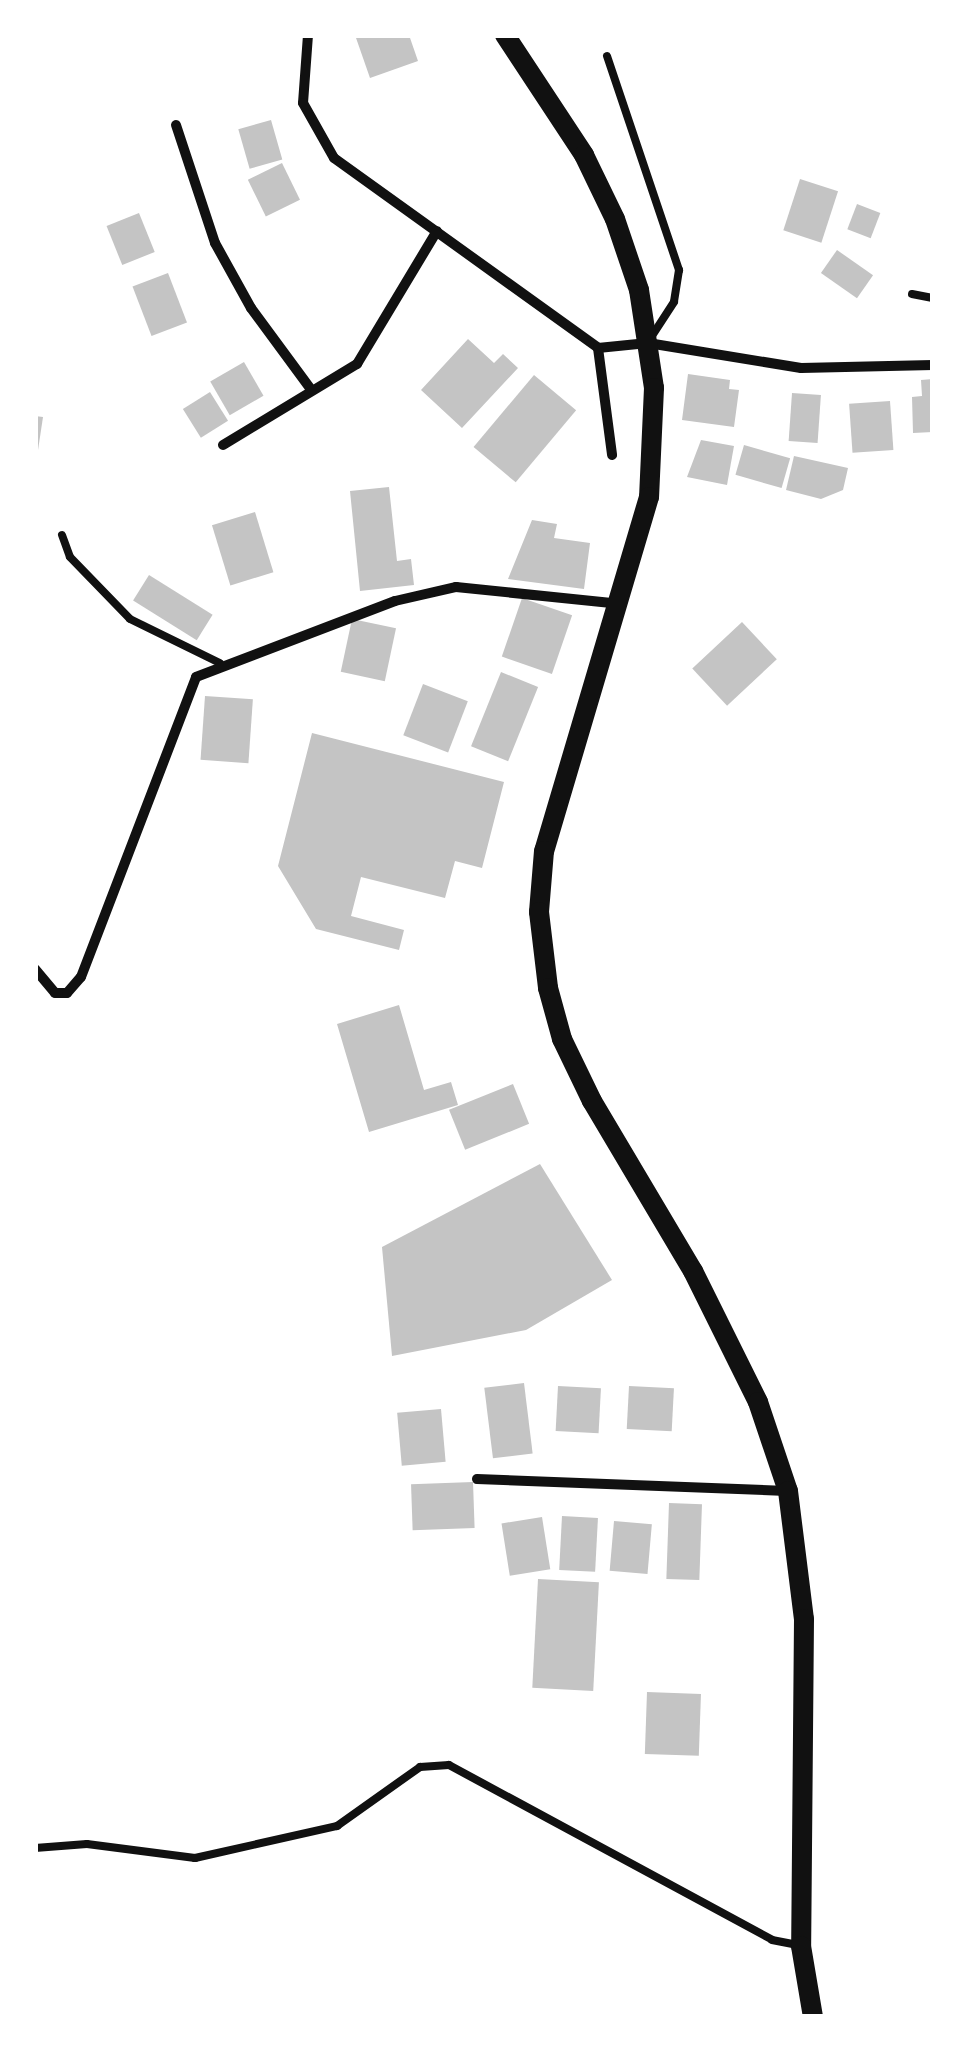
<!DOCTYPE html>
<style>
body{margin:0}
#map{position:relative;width:968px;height:2052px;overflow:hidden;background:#fff;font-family:"Roboto Condensed",sans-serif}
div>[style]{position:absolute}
.building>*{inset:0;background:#c4c4c4;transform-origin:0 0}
.service>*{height:8px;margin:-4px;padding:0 4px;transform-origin:4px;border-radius:4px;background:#111}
.minor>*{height:10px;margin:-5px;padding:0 5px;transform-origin:5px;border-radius:5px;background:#111}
.secondary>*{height:20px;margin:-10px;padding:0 10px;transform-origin:10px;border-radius:10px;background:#111}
span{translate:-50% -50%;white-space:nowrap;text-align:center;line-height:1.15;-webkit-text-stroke:8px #fff;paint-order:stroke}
.frame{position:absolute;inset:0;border:38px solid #fff;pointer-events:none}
</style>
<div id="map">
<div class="building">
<div style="clip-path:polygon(355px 35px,409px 35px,418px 61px,370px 78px)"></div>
<div style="left:271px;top:120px;width:41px;height:34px;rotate:74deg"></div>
<div style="left:282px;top:163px;width:41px;height:38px;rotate:64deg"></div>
<div style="left:800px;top:179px;width:40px;height:54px;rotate:18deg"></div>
<div style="left:857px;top:204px;width:25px;height:27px;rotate:21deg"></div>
<div style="left:139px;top:213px;width:42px;height:35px;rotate:68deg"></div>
<div style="left:837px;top:250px;width:44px;height:28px;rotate:35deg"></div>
<div style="left:168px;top:273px;width:53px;height:38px;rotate:69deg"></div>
<div style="clip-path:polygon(468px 339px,494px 363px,503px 354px,518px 368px,462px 428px,421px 390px)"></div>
<div style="left:244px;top:362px;width:39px;height:39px;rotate:60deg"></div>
<div style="clip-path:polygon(688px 374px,730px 380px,729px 389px,739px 390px,734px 427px,682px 420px)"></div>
<div style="left:534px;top:375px;width:55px;height:94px;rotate:40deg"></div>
<div style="clip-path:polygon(933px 379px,933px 432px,913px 433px,912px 397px,922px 396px,921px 380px)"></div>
<div style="left:210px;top:392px;width:34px;height:32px;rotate:58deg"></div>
<div style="left:792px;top:393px;width:29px;height:48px;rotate:4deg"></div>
<div style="left:890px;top:401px;width:49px;height:41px;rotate:86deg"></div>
<div style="clip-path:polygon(35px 416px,43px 417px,35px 470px)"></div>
<div style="clip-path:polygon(701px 440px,734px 446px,727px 485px,687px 477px)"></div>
<div style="left:744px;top:445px;width:48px;height:31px;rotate:16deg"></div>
<div style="clip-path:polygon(794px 456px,848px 468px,843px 490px,821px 499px,786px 490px)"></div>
<div style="clip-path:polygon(389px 487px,397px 561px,411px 559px,414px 585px,360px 591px,350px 491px)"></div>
<div style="left:255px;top:512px;width:63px;height:45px;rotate:73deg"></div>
<div style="clip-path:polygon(532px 520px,557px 524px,554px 538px,590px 543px,584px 589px,508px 579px)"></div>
<div style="left:149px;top:575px;width:75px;height:30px;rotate:32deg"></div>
<div style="left:522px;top:598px;width:53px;height:62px;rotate:19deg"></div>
<div style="left:352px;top:619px;width:45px;height:54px;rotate:12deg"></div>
<div style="left:742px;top:622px;width:51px;height:68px;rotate:47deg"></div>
<div style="left:501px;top:672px;width:40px;height:80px;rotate:22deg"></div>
<div style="left:423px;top:684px;width:48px;height:55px;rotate:21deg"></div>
<div style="left:205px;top:696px;width:48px;height:64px;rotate:4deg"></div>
<div style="clip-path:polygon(312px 733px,504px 782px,482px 868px,455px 861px,445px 898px,361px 877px,351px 916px,404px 930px,399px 950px,316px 929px,278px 866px)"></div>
<div style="clip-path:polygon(399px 1005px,424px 1090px,451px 1082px,458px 1105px,369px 1132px,337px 1024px)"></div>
<div style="left:513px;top:1084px;width:43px;height:69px;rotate:68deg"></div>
<div style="clip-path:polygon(540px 1164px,612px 1280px,526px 1330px,392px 1356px,382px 1247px)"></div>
<div style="left:524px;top:1383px;width:71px;height:40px;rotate:83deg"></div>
<div style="left:558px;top:1386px;width:43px;height:45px;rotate:3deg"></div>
<div style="left:629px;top:1386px;width:45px;height:43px;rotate:3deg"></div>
<div style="left:441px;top:1409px;width:53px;height:44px;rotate:85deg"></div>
<div style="left:473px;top:1482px;width:46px;height:62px;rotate:88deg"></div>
<div style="left:669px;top:1503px;width:33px;height:76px;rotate:2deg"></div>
<div style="left:562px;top:1516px;width:36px;height:54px;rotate:3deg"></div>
<div style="left:542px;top:1517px;width:53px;height:41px;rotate:81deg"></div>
<div style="left:614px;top:1521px;width:38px;height:50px;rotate:5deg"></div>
<div style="left:538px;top:1579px;width:61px;height:109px;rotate:3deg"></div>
<div style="left:647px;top:1692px;width:54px;height:62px;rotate:2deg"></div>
</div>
<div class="service">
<div style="left:607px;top:56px;width:226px;rotate:71.4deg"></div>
<div style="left:679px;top:270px;width:32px;rotate:99deg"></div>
<div style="left:674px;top:302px;width:44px;rotate:123deg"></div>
<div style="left:912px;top:294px;width:21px;rotate:11deg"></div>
<div style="left:62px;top:535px;width:23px;rotate:70deg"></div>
<div style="left:70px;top:557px;width:86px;rotate:45.9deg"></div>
<div style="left:130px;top:619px;width:100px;rotate:26.1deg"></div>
<div style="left:35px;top:1848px;width:52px;rotate:-4.4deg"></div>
<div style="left:87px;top:1844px;width:109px;rotate:7.4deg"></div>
<div style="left:195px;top:1858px;width:146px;rotate:-12.7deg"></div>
<div style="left:337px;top:1826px;width:102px;rotate:-35.4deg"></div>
<div style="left:420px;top:1767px;width:29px;rotate:-4deg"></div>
<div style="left:449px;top:1765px;width:367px;rotate:28.4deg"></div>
<div style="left:772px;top:1940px;width:25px;rotate:11deg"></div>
</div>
<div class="minor">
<div style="left:308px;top:35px;width:68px;rotate:94.2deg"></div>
<div style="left:303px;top:103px;width:63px;rotate:60.6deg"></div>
<div style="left:334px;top:158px;width:325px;rotate:35.7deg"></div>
<div style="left:598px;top:348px;width:50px;rotate:-5.7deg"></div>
<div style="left:648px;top:343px;width:155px;rotate:9.3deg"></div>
<div style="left:801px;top:368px;width:132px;rotate:-1.3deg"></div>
<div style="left:176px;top:125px;width:124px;rotate:71.7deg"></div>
<div style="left:215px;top:243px;width:74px;rotate:61deg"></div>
<div style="left:251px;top:308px;width:99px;rotate:53.6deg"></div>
<div style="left:598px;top:348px;width:108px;rotate:82.5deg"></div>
<div style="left:223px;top:445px;width:157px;rotate:-31.2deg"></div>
<div style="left:357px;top:364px;width:155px;rotate:-59deg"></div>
<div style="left:35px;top:969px;width:31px;rotate:50deg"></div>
<div style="left:55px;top:993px;width:12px"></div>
<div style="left:67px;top:993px;width:21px;rotate:-49deg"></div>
<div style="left:81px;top:977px;width:321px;rotate:-69deg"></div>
<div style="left:196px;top:677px;width:213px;rotate:-20.9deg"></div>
<div style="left:395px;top:601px;width:63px;rotate:-12.9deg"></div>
<div style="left:456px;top:587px;width:166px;rotate:5.9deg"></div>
<div style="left:477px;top:1479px;width:310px;rotate:2.2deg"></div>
</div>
<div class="secondary">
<div style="left:505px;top:35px;width:144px;rotate:56.6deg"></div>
<div style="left:584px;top:155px;width:71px;rotate:64.2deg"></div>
<div style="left:615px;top:219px;width:75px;rotate:71.3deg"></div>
<div style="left:639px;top:290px;width:99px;rotate:81.3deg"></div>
<div style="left:654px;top:388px;width:109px;rotate:92.6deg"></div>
<div style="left:649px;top:497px;width:369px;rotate:106.5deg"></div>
<div style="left:544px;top:851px;width:61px;rotate:94.7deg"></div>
<div style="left:539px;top:912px;width:77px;rotate:83.2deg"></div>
<div style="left:548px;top:988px;width:53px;rotate:74.6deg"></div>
<div style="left:562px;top:1039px;width:69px;rotate:64.2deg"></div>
<div style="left:592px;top:1101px;width:198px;rotate:59.3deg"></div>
<div style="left:693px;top:1271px;width:146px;rotate:63.6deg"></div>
<div style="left:758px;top:1402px;width:94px;rotate:71.4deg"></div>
<div style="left:788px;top:1491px;width:129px;rotate:82.9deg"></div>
<div style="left:804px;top:1619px;width:327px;rotate:90.5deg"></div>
<div style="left:801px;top:1946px;width:72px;rotate:80.4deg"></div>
</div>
<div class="frame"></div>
</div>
